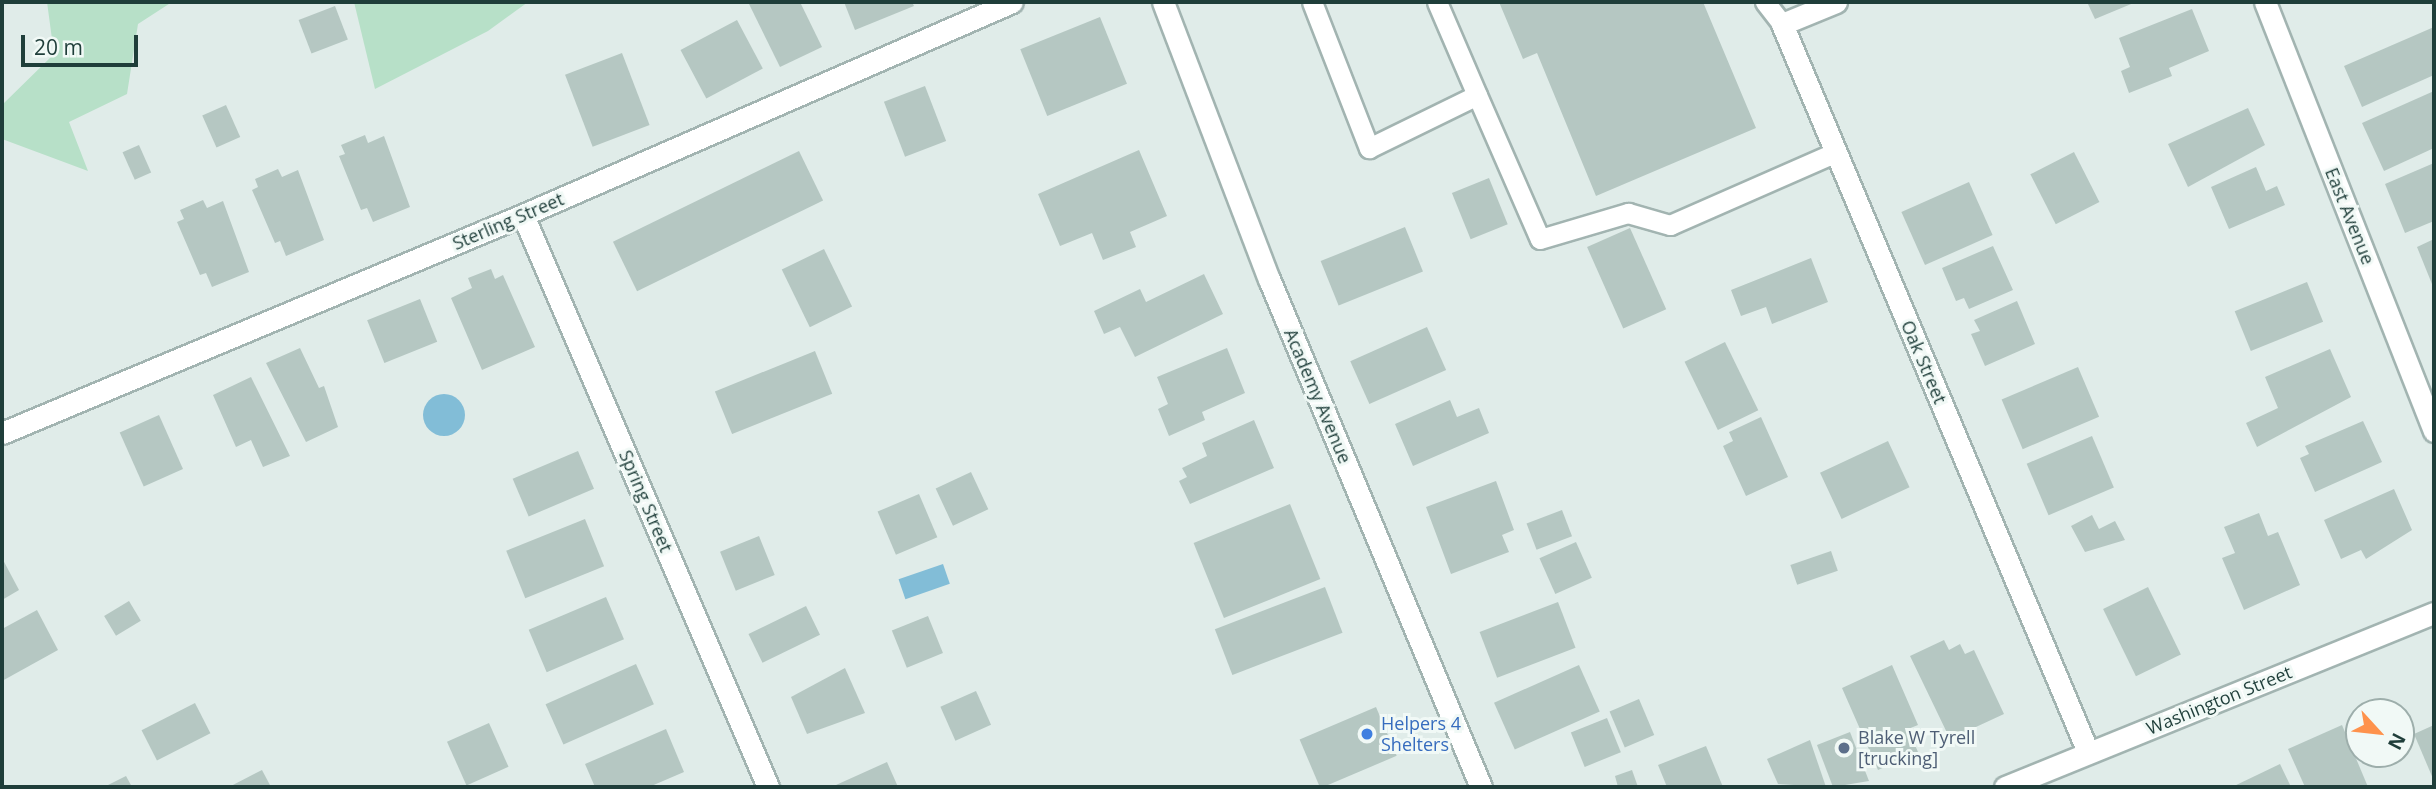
<!DOCTYPE html>
<style>
body{margin:0}
#map{position:relative;width:2436px;height:789px;overflow:hidden;background:#e0ece9;font-family:"Open Sans",sans-serif}
div>[style]{position:absolute}
.green>*{inset:0;background:#b7e0c8}
.water>*{inset:0;background:#82bdd7;transform-origin:0 0}
.round{border-radius:50%}
.building>*{inset:0;background:#b5c7c2;transform-origin:0 0}
.roads{filter:drop-shadow(2px 0 #a2b4b1) drop-shadow(-2px 0 #a2b4b1) drop-shadow(0 2px #a2b4b1) drop-shadow(0 -2px #a2b4b1)}
.lane>*{height:19px;margin:-9.5px;padding:0 9.5px;transform-origin:9.5px;border-radius:9.5px;background:#fff}
.street>*{height:21px;margin:-10.5px;padding:0 10.5px;transform-origin:10.5px;border-radius:10.5px;background:#fff}
.dots>*{width:19px;height:19px;translate:-50% -50%;box-sizing:border-box;border:4px solid #f1f9f6;border-radius:50%}
span{translate:-50% -50%;white-space:nowrap;text-align:center;line-height:1.15;-webkit-text-stroke:6px #f1f9f6;paint-order:stroke}
.street-label{font-size:18px;color:#1f3e3a}
.shop-label{font-size:18px;color:#366cbe}
.left{translate:0 -50%;text-align:left}
.service-label{font-size:18px;color:#4e5e75}
.frame{position:absolute;inset:0;border:4px solid #1f3e3a;pointer-events:none}
.north{position:absolute;left:2345px;top:698px;width:70px;height:70px;box-sizing:border-box;background:#f1f9f6;border:2px solid #9daeab;border-radius:50%;rotate:117deg;font-size:19px;font-weight:700;line-height:28px;text-align:center;color:#1f3e3a}
.north::after{content:'';display:block;margin:auto;width:24px;height:32px;background:#fe924c;clip-path:polygon(50% 0,100% 100%,50% 72%,0 100%)}
.scale{position:absolute;left:21px;top:35px;width:117px;height:32px;box-sizing:border-box;border:4px solid #1f3e3a;border-top:0;padding-left:9px;font-size:21px;line-height:24px;white-space:nowrap;color:#1f3e3a;-webkit-text-stroke:5px #f1f9f6;paint-order:stroke}
</style>
<div id="map">
<div class="green">
<div style="clip-path:polygon(47px 2px,172px 2px,138px 24px,127px 94px,69px 122px,88px 171px,2px 139px,2px 105px,54px 54px)"></div>
<div style="clip-path:polygon(354px 2px,528px 2px,488px 31px,375px 89px)"></div>
</div>
<div class="water">
<div class="round" style="left:423px;top:394px;width:42px;height:42px"></div>
<div style="left:943px;top:564px;width:21px;height:47px;rotate:71deg"></div>
</div>
<div class="building">
<div style="clip-path:polygon(748px 2px,800px 2px,822px 47px,780px 67px)"></div>
<div style="clip-path:polygon(844px 2px,912px 2px,914px 6px,855px 30px)"></div>
<div style="clip-path:polygon(1499px 2px,1703px 2px,1756px 128px,1596px 196px,1537px 53px,1523px 59px)"></div>
<div style="clip-path:polygon(2087px 2px,2136px 2px,2095px 19px)"></div>
<div style="left:335px;top:6px;width:36px;height:39px;rotate:69deg"></div>
<div style="clip-path:polygon(2192px 9px,2209px 51px,2169px 68px,2172px 76px,2129px 93px,2121px 71px,2130px 67px,2119px 38px)"></div>
<div style="left:1100px;top:17px;width:72px;height:86px;rotate:68deg"></div>
<div style="left:737px;top:20px;width:55px;height:64px;rotate:62deg"></div>
<div style="clip-path:polygon(2434px 27px,2434px 75px,2362px 107px,2344px 66px)"></div>
<div style="left:622px;top:53px;width:77px;height:61px;rotate:69deg"></div>
<div style="left:925px;top:86px;width:59px;height:44px;rotate:69deg"></div>
<div style="clip-path:polygon(2434px 91px,2434px 148px,2384px 171px,2362px 123px)"></div>
<div style="left:226px;top:105px;width:35px;height:26px;rotate:66deg"></div>
<div style="clip-path:polygon(2248px 108px,2265px 145px,2188px 187px,2168px 144px)"></div>
<div style="clip-path:polygon(365px 135px,368px 143px,384px 136px,410px 207px,373px 222px,367px 208px,361px 210px,339px 156px,345px 154px,341px 145px)"></div>
<div style="left:139px;top:145px;width:30px;height:18px;rotate:66deg"></div>
<div style="clip-path:polygon(1139px 150px,1167px 216px,1130px 232px,1136px 247px,1103px 260px,1092px 233px,1060px 246px,1038px 194px)"></div>
<div style="left:799px;top:151px;width:55px;height:207px;rotate:64deg"></div>
<div style="left:2074px;top:152px;width:56px;height:49px;rotate:63deg"></div>
<div style="clip-path:polygon(2434px 163px,2434px 221px,2405px 233px,2385px 184px)"></div>
<div style="clip-path:polygon(2256px 167px,2266px 191px,2277px 186px,2285px 205px,2229px 229px,2211px 187px)"></div>
<div style="clip-path:polygon(278px 169px,282px 177px,298px 170px,324px 240px,286px 256px,280px 241px,275px 243px,252px 190px,258px 187px,255px 179px)"></div>
<div style="left:1489px;top:178px;width:50px;height:40px;rotate:68deg"></div>
<div style="left:1969px;top:182px;width:58px;height:74px;rotate:66deg"></div>
<div style="clip-path:polygon(203px 200px,207px 208px,223px 201px,249px 272px,212px 287px,206px 273px,200px 275px,177px 222px,184px 219px,180px 210px)"></div>
<div style="left:1405px;top:227px;width:48px;height:91px;rotate:68deg"></div>
<div style="left:1630px;top:228px;width:89px;height:47px;rotate:66deg"></div>
<div style="clip-path:polygon(2434px 239px,2434px 289px,2417px 247px)"></div>
<div style="clip-path:polygon(1993px 246px,2013px 290px,1969px 309px,1964px 298px,1956px 301px,1942px 268px)"></div>
<div style="left:824px;top:249px;width:64px;height:47px;rotate:64deg"></div>
<div style="clip-path:polygon(1811px 258px,1828px 302px,1772px 324px,1766px 307px,1741px 316px,1731px 290px)"></div>
<div style="clip-path:polygon(491px 269px,495px 279px,503px 275px,535px 347px,482px 370px,451px 298px,472px 288px,468px 278px)"></div>
<div style="clip-path:polygon(1204px 274px,1223px 314px,1135px 357px,1120px 327px,1104px 334px,1094px 311px,1140px 289px,1146px 302px)"></div>
<div style="left:2307px;top:282px;width:43px;height:78px;rotate:68deg"></div>
<div style="left:420px;top:299px;width:46px;height:57px;rotate:68deg"></div>
<div style="clip-path:polygon(2017px 301px,2035px 344px,1985px 366px,1971px 334px,1980px 331px,1974px 320px)"></div>
<div style="left:1427px;top:327px;width:47px;height:84px;rotate:66deg"></div>
<div style="left:1725px;top:342px;width:76px;height:45px;rotate:64deg"></div>
<div style="clip-path:polygon(300px 348px,319px 388px,324px 386px,338px 427px,306px 442px,266px 363px)"></div>
<div style="clip-path:polygon(1227px 348px,1245px 393px,1202px 412px,1205px 420px,1169px 436px,1158px 409px,1168px 404px,1157px 377px)"></div>
<div style="clip-path:polygon(2330px 349px,2351px 397px,2257px 447px,2246px 423px,2278px 408px,2265px 377px)"></div>
<div style="left:815px;top:351px;width:46px;height:108px;rotate:68deg"></div>
<div style="left:2078px;top:367px;width:54px;height:83px;rotate:67deg"></div>
<div style="clip-path:polygon(251px 377px,290px 456px,263px 467px,251px 440px,236px 447px,213px 395px)"></div>
<div style="clip-path:polygon(1450px 400px,1457px 417px,1479px 408px,1489px 433px,1413px 466px,1395px 424px)"></div>
<div style="left:159px;top:415px;width:59px;height:43px;rotate:66deg"></div>
<div style="clip-path:polygon(1761px 417px,1788px 477px,1746px 496px,1723px 446px,1733px 441px,1729px 432px)"></div>
<div style="clip-path:polygon(1254px 420px,1274px 468px,1190px 504px,1179px 481px,1187px 477px,1182px 468px,1207px 456px,1202px 443px)"></div>
<div style="clip-path:polygon(2363px 421px,2382px 462px,2315px 492px,2300px 458px,2309px 454px,2305px 446px)"></div>
<div style="left:2092px;top:436px;width:56px;height:71px;rotate:67deg"></div>
<div style="left:1888px;top:441px;width:51px;height:75px;rotate:65deg"></div>
<div style="left:578px;top:451px;width:41px;height:71px;rotate:67deg"></div>
<div style="left:971px;top:472px;width:41px;height:39px;rotate:65deg"></div>
<div style="clip-path:polygon(1496px 481px,1514px 530px,1502px 535px,1509px 552px,1451px 574px,1426px 507px)"></div>
<div style="clip-path:polygon(2394px 489px,2412px 530px,2366px 559px,2361px 550px,2341px 559px,2324px 520px)"></div>
<div style="left:919px;top:494px;width:47px;height:45px;rotate:67deg"></div>
<div style="left:1290px;top:504px;width:81px;height:104px;rotate:68deg"></div>
<div style="left:1562px;top:510px;width:28px;height:38px;rotate:69deg"></div>
<div style="clip-path:polygon(2259px 513px,2268px 536px,2278px 532px,2300px 585px,2244px 610px,2222px 558px,2235px 553px,2224px 527px)"></div>
<div style="clip-path:polygon(2092px 515px,2099px 529px,2115px 521px,2125px 540px,2085px 552px,2071px 526px)"></div>
<div style="left:585px;top:519px;width:51px;height:85px;rotate:68deg"></div>
<div style="left:759px;top:536px;width:42px;height:42px;rotate:68deg"></div>
<div style="left:1576px;top:542px;width:39px;height:40px;rotate:66deg"></div>
<div style="left:1831px;top:551px;width:21px;height:43px;rotate:71deg"></div>
<div style="clip-path:polygon(2px 558px,19px 590px,2px 600px)"></div>
<div style="left:1325px;top:587px;width:49px;height:118px;rotate:69deg"></div>
<div style="left:2148px;top:587px;width:75px;height:50px;rotate:64deg"></div>
<div style="left:606px;top:597px;width:46px;height:84px;rotate:67deg"></div>
<div style="left:129px;top:601px;width:23px;height:29px;rotate:59deg"></div>
<div style="left:1558px;top:602px;width:49px;height:84px;rotate:69deg"></div>
<div style="left:806px;top:606px;width:32px;height:64px;rotate:64deg"></div>
<div style="clip-path:polygon(37px 610px,58px 650px,2px 681px,2px 629px)"></div>
<div style="left:928px;top:616px;width:40px;height:39px;rotate:68deg"></div>
<div style="clip-path:polygon(1944px 640px,1949px 650px,1960px 644px,1965px 654px,1974px 650px,2004px 714px,1950px 739px,1910px 656px)"></div>
<div style="left:636px;top:664px;width:44px;height:99px;rotate:66deg"></div>
<div style="left:1579px;top:665px;width:51px;height:93px;rotate:66deg"></div>
<div style="clip-path:polygon(1892px 665px,1918px 725px,1908px 729px,1918px 752px,1878px 770px,1842px 688px)"></div>
<div style="clip-path:polygon(845px 668px,865px 713px,807px 734px,791px 697px)"></div>
<div style="left:976px;top:691px;width:37px;height:39px;rotate:66deg"></div>
<div style="left:1639px;top:699px;width:39px;height:32px;rotate:67deg"></div>
<div style="left:195px;top:703px;width:34px;height:60px;rotate:63deg"></div>
<div style="left:1376px;top:707px;width:53px;height:83px;rotate:67deg"></div>
<div style="left:1607px;top:718px;width:37px;height:39px;rotate:68deg"></div>
<div style="left:489px;top:723px;width:48px;height:46px;rotate:66deg"></div>
<div style="clip-path:polygon(2342px 725px,2368px 787px,2305px 787px,2288px 749px)"></div>
<div style="clip-path:polygon(2434px 725px,2434px 781px,2414px 734px)"></div>
<div style="clip-path:polygon(666px 729px,684px 772px,649px 787px,595px 787px,585px 764px)"></div>
<div style="clip-path:polygon(1850px 732px,1869px 781px,1833px 787px,1817px 745px)"></div>
<div style="clip-path:polygon(1810px 740px,1826px 787px,1778px 784px,1767px 759px)"></div>
<div style="clip-path:polygon(1706px 746px,1723px 787px,1667px 787px,1658px 765px)"></div>
<div style="clip-path:polygon(887px 762px,898px 787px,837px 787px,836px 785px)"></div>
<div style="clip-path:polygon(2280px 764px,2291px 787px,2232px 787px)"></div>
<div style="clip-path:polygon(262px 770px,271px 787px,229px 787px)"></div>
<div style="clip-path:polygon(1632px 770px,1638px 787px,1618px 787px,1615px 776px)"></div>
<div style="clip-path:polygon(126px 776px,132px 787px,104px 787px)"></div>
</div>
<div class="roads">
<div class="lane">
<div style="left:1312px;top:2px;width:157px;rotate:68.7deg"></div>
<div style="left:1369px;top:148px;width:120px;rotate:-26.1deg"></div>
<div style="left:1477px;top:95px;width:101px;rotate:-113.3deg"></div>
<div style="left:1765px;top:2px;width:28px;rotate:52deg"></div>
<div style="left:1477px;top:95px;width:157px;rotate:66.4deg"></div>
<div style="left:1540px;top:239px;width:92px;rotate:-16.5deg"></div>
<div style="left:1628px;top:213px;width:44px;rotate:15.9deg"></div>
<div style="left:1670px;top:225px;width:181px;rotate:-23.7deg"></div>
</div>
<div class="street">
<div style="left:1163px;top:2px;width:297px;rotate:69.1deg"></div>
<div style="left:1269px;top:279px;width:550px;rotate:67.35deg"></div>
<div style="left:1836px;top:2px;width:58px;rotate:157.8deg"></div>
<div style="left:1782px;top:24px;width:790px;rotate:67.2deg"></div>
<div style="left:2265px;top:2px;width:461px;rotate:68.5deg"></div>
<div style="left:523px;top:215px;width:622px;rotate:66.81deg"></div>
<div style="left:2px;top:433px;width:565px;rotate:-22.71deg"></div>
<div style="left:523px;top:215px;width:533px;rotate:-23.54deg"></div>
<div style="left:2005px;top:787px;width:463px;rotate:-22.1deg"></div>
</div>
</div>
<div class="dots">
<div style="left:1367px;top:734px;background:#3f7fe0"></div>
<div style="left:1844px;top:748px;background:#5c6f8a"></div>
</div>
<div class="street-label">
<span style="left:2350px;top:216px;rotate:68deg">East Avenue</span>
<span style="left:508px;top:221px;rotate:-23deg">Sterling Street</span>
<span style="left:1924px;top:362px;rotate:67deg">Oak Street</span>
<span style="left:1318px;top:396px;rotate:67deg">Academy Avenue</span>
<span style="left:646px;top:501px;rotate:67deg">Spring Street</span>
<span style="left:2219px;top:700px;rotate:-22deg">Washington Street</span>
</div>
<div class="shop-label">
<span class="left" style="left:1381px;top:734px">Helpers 4<br>Shelters</span>
</div>
<div class="service-label">
<span class="left" style="left:1858px;top:748px">Blake W Tyrell<br>[trucking]</span>
</div>
<div class="frame"></div>
<div class="north">N</div>
<div class="scale">20 m</div>
</div>
